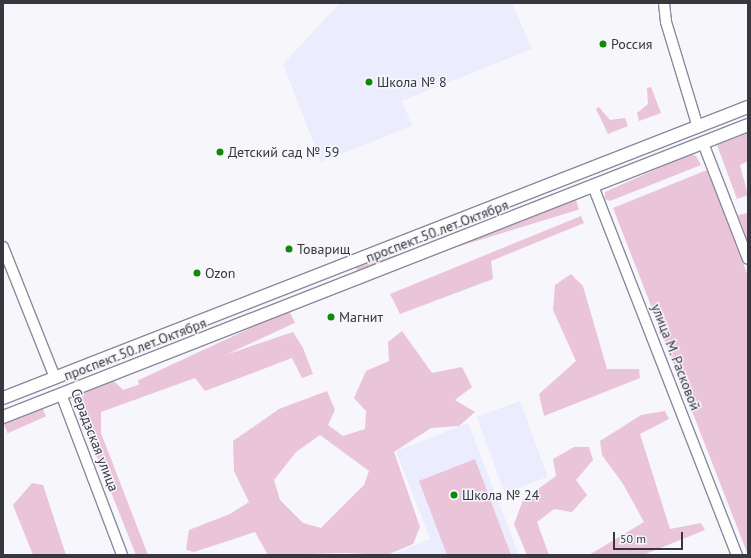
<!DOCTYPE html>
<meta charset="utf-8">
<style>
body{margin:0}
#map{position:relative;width:751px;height:558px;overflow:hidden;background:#f6f6fb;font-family:"PT Sans",sans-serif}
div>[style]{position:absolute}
.built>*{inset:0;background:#ececff;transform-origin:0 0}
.green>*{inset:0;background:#eac4d8;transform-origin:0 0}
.roads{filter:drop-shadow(1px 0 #8b8aa0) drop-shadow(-1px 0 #8b8aa0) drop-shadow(0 1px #8b8aa0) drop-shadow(0 -1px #8b8aa0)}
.minor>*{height:10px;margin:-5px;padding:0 5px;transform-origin:5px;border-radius:5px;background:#fff}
.major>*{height:12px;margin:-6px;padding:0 6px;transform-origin:6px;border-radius:6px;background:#fff}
.dots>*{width:11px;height:11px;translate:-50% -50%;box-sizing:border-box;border:2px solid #f6f6fb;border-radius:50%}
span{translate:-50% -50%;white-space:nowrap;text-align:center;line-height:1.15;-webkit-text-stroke:3px #f6f6fb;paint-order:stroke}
.poi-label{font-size:14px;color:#373740}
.left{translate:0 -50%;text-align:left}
.street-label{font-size:14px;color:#373740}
.frame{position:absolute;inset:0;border:4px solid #373740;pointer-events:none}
.scale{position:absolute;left:613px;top:532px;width:70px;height:18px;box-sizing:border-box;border:2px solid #373740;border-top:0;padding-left:5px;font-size:12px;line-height:14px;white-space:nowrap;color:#373740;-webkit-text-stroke:3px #f6f6fb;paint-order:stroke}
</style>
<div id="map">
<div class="built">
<div style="clip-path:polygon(340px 3px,512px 3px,532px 49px,402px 101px,412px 126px,321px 162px,283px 64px)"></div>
<div style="left:520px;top:401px;width:81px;height:46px;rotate:70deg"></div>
<div style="clip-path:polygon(468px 423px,519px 555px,391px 555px,430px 539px,396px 451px)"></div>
</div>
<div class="green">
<div style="clip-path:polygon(651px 87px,661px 113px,639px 121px,637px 113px,648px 104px,647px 88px)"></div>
<div style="clip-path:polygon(599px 107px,610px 120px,625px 118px,628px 126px,608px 134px,596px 109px)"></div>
<div style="clip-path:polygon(748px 133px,748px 161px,740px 165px,748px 195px,737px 199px,717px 145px)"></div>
<div style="clip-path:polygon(690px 154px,696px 156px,701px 165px,610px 201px,605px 199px,605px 192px)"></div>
<div style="clip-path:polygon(707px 170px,748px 276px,748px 555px,613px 208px)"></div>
<div style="left:576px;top:200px;width:10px;height:230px;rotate:73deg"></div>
<div style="clip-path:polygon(748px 213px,748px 241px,738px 215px)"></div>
<div style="clip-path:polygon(581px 216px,584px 223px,491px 261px,493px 279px,400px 314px,390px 294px)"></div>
<div style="clip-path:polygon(571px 274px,583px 286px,607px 369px,639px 369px,640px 378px,544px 416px,539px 394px,576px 361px,553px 310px,555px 285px)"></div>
<div style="left:289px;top:310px;width:14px;height:167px;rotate:65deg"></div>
<div style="clip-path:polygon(evenodd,402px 331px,432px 373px,462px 367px,472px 387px,455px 400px,475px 412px,459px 426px,431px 428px,394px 452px,420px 527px,413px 544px,387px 555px,346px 553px,268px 555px,255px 532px,194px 552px,186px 550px,189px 530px,230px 514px,249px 502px,234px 471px,233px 441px,279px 409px,327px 391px,335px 410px,328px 425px,343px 436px,365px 429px,366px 411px,354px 398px,366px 371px,389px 361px,388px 342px,402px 331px,320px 435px,369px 471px,364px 485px,321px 528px,303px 523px,280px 500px,274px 480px,296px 452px,320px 435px)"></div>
<div style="clip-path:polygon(293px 332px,303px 348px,313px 374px,302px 378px,292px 358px,205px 391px,195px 378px,101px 412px,101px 433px,148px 555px,136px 555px,72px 394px,111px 378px,123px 390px)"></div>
<div style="left:42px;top:407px;width:10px;height:42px;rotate:66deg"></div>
<div style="clip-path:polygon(665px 411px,669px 419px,640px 434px,670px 529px,701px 523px,705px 530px,643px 555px,589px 555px,644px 522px,623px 484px,602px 455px,600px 441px,641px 415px)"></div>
<div style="clip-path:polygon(574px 447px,589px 447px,593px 460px,576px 480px,587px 495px,572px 512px,554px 509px,537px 522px,549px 555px,527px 555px,514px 524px,523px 500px,556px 476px,553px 459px)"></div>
<div style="clip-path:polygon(475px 459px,511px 555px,447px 555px,419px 481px)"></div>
<div style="clip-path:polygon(32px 483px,43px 485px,66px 555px,33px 555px,13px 505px)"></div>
</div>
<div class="roads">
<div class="minor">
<div style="left:664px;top:3px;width:19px;rotate:84deg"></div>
<div style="left:666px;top:22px;width:110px;rotate:73.1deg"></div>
<div style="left:703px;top:143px;width:124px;rotate:68.8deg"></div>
<div style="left:593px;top:186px;width:396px;rotate:68.7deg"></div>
<div style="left:3px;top:247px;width:141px;rotate:68.3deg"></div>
<div style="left:61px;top:394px;width:172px;rotate:69.2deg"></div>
</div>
<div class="major">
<div style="left:3px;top:398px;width:800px;rotate:-21.34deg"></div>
<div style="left:3px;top:417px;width:800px;rotate:-21.4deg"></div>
</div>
</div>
<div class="dots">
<div style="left:603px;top:44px;background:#0e880d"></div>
<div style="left:369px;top:82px;background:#0e880d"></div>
<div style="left:220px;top:152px;background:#0e880d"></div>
<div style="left:289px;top:249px;background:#0e880d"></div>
<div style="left:197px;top:273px;background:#0e880d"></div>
<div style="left:331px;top:317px;background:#0e880d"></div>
<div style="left:454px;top:495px;background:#0e880d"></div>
</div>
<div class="poi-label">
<span class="left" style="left:611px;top:44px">Россия</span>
<span class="left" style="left:377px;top:82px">Школа № 8</span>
<span class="left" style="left:228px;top:152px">Детский сад № 59</span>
<span class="left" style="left:297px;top:249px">Товарищ</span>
<span class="left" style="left:205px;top:273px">Ozon</span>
<span class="left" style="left:339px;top:317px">Магнит</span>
<span class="left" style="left:462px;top:495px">Школа № 24</span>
</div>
<div class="street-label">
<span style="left:437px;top:231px;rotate:-21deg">проспект 50 лет Октября</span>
<span style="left:135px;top:349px;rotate:-21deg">проспект 50 лет Октября</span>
<span style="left:676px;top:357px;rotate:69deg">улица М. Расковой</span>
<span style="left:95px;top:440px;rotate:69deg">Серадзская улица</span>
</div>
<div class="frame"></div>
<div class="scale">50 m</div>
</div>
